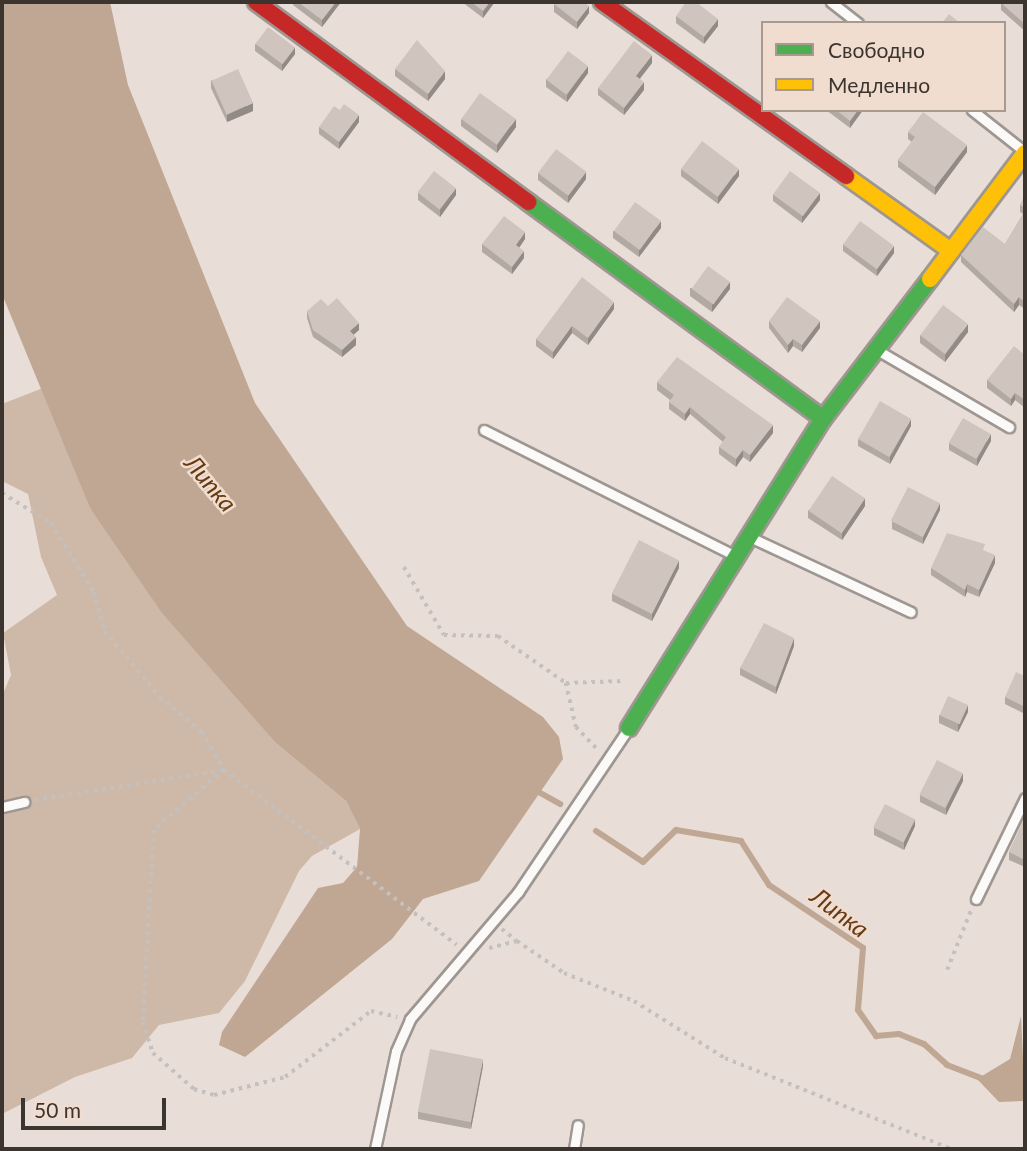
<!DOCTYPE html>
<meta charset="utf-8">
<style>
body{margin:0}
#map{position:relative;width:1027px;height:1151px;overflow:hidden;background:#e8ded7;font-family:Lato,sans-serif}
div>[style]{position:absolute}
.forest>*{inset:0;background:#ceb9a8}
.water>*{inset:0;background:#bfa794}
.stream>*{height:6px;margin:-3px;padding:0 3px;transform-origin:3px;border-radius:3px;background:#bfa794}
.path>*{height:3.5px;margin-top:-1.75px;transform-origin:0;background:repeating-linear-gradient(90deg,#c3c0be 0 3.5px,transparent 0 8.5px)}
.roads{filter:drop-shadow(2px 0 #9e9691) drop-shadow(-2px 0 #9e9691) drop-shadow(0 2px #9e9691) drop-shadow(0 -2px #9e9691)}
.lane>*{height:9px;margin:-4.5px;padding:0 4.5px;transform-origin:4.5px;border-radius:4.5px;background:#fcfaf9}
.fast>*{height:16px;margin:-8px;padding:0 8px;transform-origin:8px;border-radius:8px;background:#4caf50}
.slow>*{height:16px;margin:-8px;padding:0 8px;transform-origin:8px;border-radius:8px;background:#ffc107}
.jam>*{height:16px;margin:-8px;padding:0 8px;transform-origin:8px;border-radius:8px;background:#c62828}
.wall>*{inset:0;background:#b3a9a3}
.shaded-wall>*{inset:0;background:#928a85}
.building>*{inset:0;background:#d0c5be;transform-origin:0 0}
span{translate:-50% -50%;white-space:nowrap;text-align:center;line-height:1.15;-webkit-text-stroke:5px #f0ddcf;paint-order:stroke}
.water-label{font-size:24px;color:#663b13;font-style:italic}
.frame{position:absolute;inset:0;border:4px solid #3c352f;pointer-events:none}
.legend{position:absolute;left:761px;top:21px;width:245px;height:91px;box-sizing:border-box;background:#f0ddcf;border:2px solid #a89a8f;margin:0;padding:9px 12px;list-style:none;font-size:21px;color:#3c352f}
.legend li{display:flex;align-items:center;gap:14px;height:35px}
.legend b{width:35px;border:2px solid #a89a8f}
.scale{position:absolute;left:21px;top:1098px;width:145px;height:32px;box-sizing:border-box;border:4px solid #3c352f;border-top:0;padding-left:9px;font-size:21px;line-height:24px;white-space:nowrap;color:#3c352f;-webkit-text-stroke:5px #f0ddcf;paint-order:stroke}
</style>
<div id="map">
<div class="forest">
<div style="clip-path:polygon(43px 388px,90px 508px,276px 743px,346px 801px,360px 829px,312px 856px,299px 871px,245px 981px,219px 1013px,159px 1025px,132px 1058px,75px 1077px,2px 1114px,2px 696px,11px 675px,3px 633px,57px 595px,41px 557px,28px 494px,2px 481px,2px 404px)"></div>
</div>
<div class="water">
<div style="clip-path:polygon(2px 2px,110px 2px,128px 85px,255px 403px,407px 626px,543px 717px,559px 737px,563px 759px,479px 881px,423px 899px,392px 939px,245px 1057px,219px 1045px,222px 1032px,318px 888px,343px 883px,357px 867px,360px 829px,346px 801px,276px 743px,162px 613px,90px 508px,2px 294px)"></div>
<div style="clip-path:polygon(1021px 1016px,1025px 1101px,999px 1102px,977px 1079px,1010px 1059px)"></div>
</div>
<div class="stream">
<div style="left:535px;top:790px;width:29px;rotate:29deg"></div>
<div style="left:596px;top:831px;width:56px;rotate:33.4deg"></div>
<div style="left:643px;top:862px;width:46px;rotate:-44.1deg"></div>
<div style="left:676px;top:830px;width:66px;rotate:9.6deg"></div>
<div style="left:741px;top:841px;width:52px;rotate:57.5deg"></div>
<div style="left:769px;top:885px;width:113px;rotate:33.8deg"></div>
<div style="left:863px;top:948px;width:62px;rotate:94.6deg"></div>
<div style="left:858px;top:1010px;width:32px;rotate:55deg"></div>
<div style="left:876px;top:1036px;width:23px;rotate:-5deg"></div>
<div style="left:899px;top:1034px;width:27px;rotate:22deg"></div>
<div style="left:924px;top:1044px;width:31px;rotate:42deg"></div>
<div style="left:947px;top:1065px;width:40px;rotate:21deg"></div>
</div>
<div class="path">
<div style="left:2px;top:493px;width:57px;rotate:31.5deg"></div>
<div style="left:51px;top:523px;width:81px;rotate:58.1deg"></div>
<div style="left:94px;top:592px;width:41px;rotate:74.2deg"></div>
<div style="left:105px;top:631px;width:86px;rotate:50.2deg"></div>
<div style="left:160px;top:697px;width:55px;rotate:39.8deg"></div>
<div style="left:202px;top:732px;width:44px;rotate:59.9deg"></div>
<div style="left:224px;top:770px;width:92px;rotate:139.4deg"></div>
<div style="left:154px;top:830px;width:192px;rotate:93.3deg"></div>
<div style="left:143px;top:1022px;width:33px;rotate:72deg"></div>
<div style="left:153px;top:1053px;width:55px;rotate:41.3deg"></div>
<div style="left:194px;top:1089px;width:21px;rotate:17deg"></div>
<div style="left:214px;top:1095px;width:73px;rotate:-14.2deg"></div>
<div style="left:285px;top:1077px;width:108px;rotate:-37.5deg"></div>
<div style="left:371px;top:1011px;width:27px;rotate:13deg"></div>
<div style="left:404px;top:567px;width:79px;rotate:59.5deg"></div>
<div style="left:444px;top:635px;width:54px;rotate:1.1deg"></div>
<div style="left:498px;top:636px;width:83px;rotate:34.7deg"></div>
<div style="left:566px;top:683px;width:45px;rotate:77.2deg"></div>
<div style="left:576px;top:727px;width:33px;rotate:46deg"></div>
<div style="left:566px;top:683px;width:57px;rotate:-2deg"></div>
<div style="left:35px;top:800px;width:191px;rotate:-9deg"></div>
<div style="left:224px;top:770px;width:291px;rotate:36.9deg"></div>
<div style="left:502px;top:929px;width:19px;rotate:39deg"></div>
<div style="left:489px;top:948px;width:29px;rotate:-14deg"></div>
<div style="left:517px;top:941px;width:57px;rotate:34.2deg"></div>
<div style="left:564px;top:973px;width:75px;rotate:21.8deg"></div>
<div style="left:634px;top:1001px;width:107px;rotate:32.1deg"></div>
<div style="left:725px;top:1058px;width:244px;rotate:21.9deg"></div>
<div style="left:947px;top:970px;width:65px;rotate:-68.2deg"></div>
</div>
<div class="roads">
<div class="lane">
<div style="left:831px;top:2px;width:34px;rotate:38deg"></div>
<div style="left:972px;top:110px;width:66px;rotate:38.3deg"></div>
<div style="left:877px;top:350px;width:153px;rotate:30.3deg"></div>
<div style="left:484px;top:430px;width:282px;rotate:26.6deg"></div>
<div style="left:752px;top:538px;width:175px;rotate:25deg"></div>
<div style="left:2px;top:807px;width:23px;rotate:-13deg"></div>
<div style="left:976px;top:899px;width:112px;rotate:-64.1deg"></div>
<div style="left:375px;top:1149px;width:100px;rotate:-77.9deg"></div>
<div style="left:396px;top:1051px;width:35px;rotate:-66deg"></div>
<div style="left:410px;top:1019px;width:167px;rotate:-49.6deg"></div>
<div style="left:518px;top:892px;width:197px;rotate:-56deg"></div>
<div style="left:574px;top:1149px;width:24px;rotate:-81deg"></div>
</div>
<div class="fast">
<div style="left:528px;top:202px;width:366px;rotate:36.3deg"></div>
<div style="left:629px;top:728px;width:365px;rotate:-57.9deg"></div>
<div style="left:823px;top:419px;width:176px;rotate:-52.6deg"></div>
</div>
<div class="slow">
<div style="left:846px;top:176px;width:129px;rotate:35.5deg"></div>
<div style="left:930px;top:279px;width:158px;rotate:-53deg"></div>
</div>
<div class="jam">
<div style="left:256px;top:2px;width:338px;rotate:36.3deg"></div>
<div style="left:602px;top:2px;width:300px;rotate:35.5deg"></div>
</div>
</div>
<div class="wall">
<div style="clip-path:polygon(293px 2px,341px 2px,322px 27px,293px 5px)"></div>
<div style="clip-path:polygon(462px 2px,494px 2px,494px 3px,483px 18px)"></div>
<div style="clip-path:polygon(1025px 2px,1025px 31px,1001px 10px,1001px 3px)"></div>
<div style="clip-path:polygon(554px 4px,589px 13px,577px 29px,554px 12px)"></div>
<div style="clip-path:polygon(676px 16px,718px 26px,704px 44px,676px 23px)"></div>
<div style="clip-path:polygon(255px 44px,295px 54px,282px 71px,255px 51px)"></div>
<div style="clip-path:polygon(652px 63px,640px 79px,644px 90px,624px 115px,598px 95px,598px 88px)"></div>
<div style="clip-path:polygon(395px 69px,445px 79px,428px 101px,395px 76px)"></div>
<div style="clip-path:polygon(588px 73px,567px 102px,546px 87px,546px 79px)"></div>
<div style="clip-path:polygon(211px 80px,253px 111px,227px 122px,211px 88px)"></div>
<div style="clip-path:polygon(826px 110px,863px 110px,850px 128px)"></div>
<div style="clip-path:polygon(461px 119px,516px 127px,497px 153px,461px 126px)"></div>
<div style="clip-path:polygon(359px 122px,339px 149px,319px 134px,319px 127px)"></div>
<div style="clip-path:polygon(908px 132px,967px 152px,935px 195px,898px 167px,898px 160px,912px 142px,908px 139px)"></div>
<div style="clip-path:polygon(681px 169px,739px 176px,718px 204px,681px 176px)"></div>
<div style="clip-path:polygon(538px 173px,586px 179px,568px 203px,538px 180px)"></div>
<div style="clip-path:polygon(418px 193px,456px 195px,440px 217px,418px 200px)"></div>
<div style="clip-path:polygon(773px 194px,820px 200px,802px 223px,773px 201px)"></div>
<div style="clip-path:polygon(1025px 195px,1025px 309px,1019px 305px,1014px 312px,961px 262px,961px 255px,1005px 244px,1023px 214px,1020px 212px,1020px 205px)"></div>
<div style="clip-path:polygon(661px 228px,639px 257px,613px 238px,613px 231px)"></div>
<div style="clip-path:polygon(525px 239px,519px 248px,524px 258px,512px 274px,482px 252px,482px 244px)"></div>
<div style="clip-path:polygon(843px 244px,894px 253px,877px 276px,843px 251px)"></div>
<div style="clip-path:polygon(690px 288px,730px 289px,712px 312px,690px 296px)"></div>
<div style="clip-path:polygon(328px 306px,359px 330px,353px 335px,356px 345px,342px 357px,313px 337px,307px 318px,307px 311px)"></div>
<div style="clip-path:polygon(614px 309px,588px 345px,572px 333px,553px 359px,536px 346px,536px 339px)"></div>
<div style="clip-path:polygon(769px 321px,820px 328px,802px 352px,793px 346px,788px 353px,769px 328px)"></div>
<div style="clip-path:polygon(968px 332px,945px 362px,920px 343px,920px 335px)"></div>
<div style="clip-path:polygon(1025px 355px,1025px 408px,1015px 400px,1011px 406px,987px 388px,987px 380px)"></div>
<div style="clip-path:polygon(657px 382px,773px 433px,750px 462px,743px 457px,736px 467px,719px 454px,719px 447px,723px 442px,690px 414px,685px 421px,669px 409px,669px 402px,670px 400px,657px 390px)"></div>
<div style="clip-path:polygon(911px 426px,890px 464px,858px 446px,858px 439px)"></div>
<div style="clip-path:polygon(991px 441px,977px 466px,949px 450px,949px 443px)"></div>
<div style="clip-path:polygon(865px 506px,842px 540px,808px 518px,808px 510px)"></div>
<div style="clip-path:polygon(940px 510px,923px 544px,892px 529px,892px 521px)"></div>
<div style="clip-path:polygon(985px 551px,995px 563px,979px 597px,967px 592px,965px 597px,931px 575px,931px 568px)"></div>
<div style="clip-path:polygon(679px 568px,652px 621px,612px 601px,612px 594px)"></div>
<div style="clip-path:polygon(794px 646px,776px 694px,740px 675px,740px 668px)"></div>
<div style="clip-path:polygon(1025px 676px,1025px 714px,1005px 704px,1005px 697px)"></div>
<div style="clip-path:polygon(968px 712px,958px 732px,939px 723px,939px 715px)"></div>
<div style="clip-path:polygon(963px 781px,946px 815px,920px 802px,920px 795px)"></div>
<div style="clip-path:polygon(1025px 818px,1025px 867px,1009px 860px,1009px 852px)"></div>
<div style="clip-path:polygon(915px 826px,904px 850px,874px 835px,874px 828px)"></div>
<div style="clip-path:polygon(483px 1066px,471px 1129px,418px 1119px,418px 1112px)"></div>
</div>
<div class="shaded-wall">
<div style="clip-path:polygon(336px 2px,341px 2px,322px 27px,322px 20px)"></div>
<div style="clip-path:polygon(490px 2px,494px 3px,483px 18px,483px 11px)"></div>
<div style="clip-path:polygon(589px 6px,589px 13px,577px 29px,577px 22px)"></div>
<div style="clip-path:polygon(718px 19px,718px 26px,704px 44px,704px 37px)"></div>
<div style="clip-path:polygon(295px 47px,295px 54px,282px 71px,282px 64px)"></div>
<div style="clip-path:polygon(652px 55px,652px 63px,636px 83px,636px 76px)"></div>
<div style="clip-path:polygon(588px 66px,588px 73px,567px 102px,567px 95px)"></div>
<div style="clip-path:polygon(445px 71px,445px 79px,428px 101px,428px 94px)"></div>
<div style="clip-path:polygon(644px 82px,644px 90px,624px 115px,624px 108px)"></div>
<div style="clip-path:polygon(253px 103px,253px 111px,227px 122px,227px 115px)"></div>
<div style="clip-path:polygon(858px 110px,863px 110px,850px 128px,850px 121px)"></div>
<div style="clip-path:polygon(359px 115px,359px 122px,339px 149px,339px 142px)"></div>
<div style="clip-path:polygon(516px 119px,516px 127px,497px 153px,497px 145px)"></div>
<div style="clip-path:polygon(967px 145px,967px 152px,935px 195px,935px 187px)"></div>
<div style="clip-path:polygon(739px 169px,739px 176px,718px 204px,718px 197px)"></div>
<div style="clip-path:polygon(586px 172px,586px 179px,568px 203px,568px 195px)"></div>
<div style="clip-path:polygon(456px 188px,456px 195px,440px 217px,440px 210px)"></div>
<div style="clip-path:polygon(820px 193px,820px 200px,802px 223px,802px 215px)"></div>
<div style="clip-path:polygon(661px 221px,661px 228px,639px 257px,639px 250px)"></div>
<div style="clip-path:polygon(525px 232px,525px 239px,516px 252px,516px 245px)"></div>
<div style="clip-path:polygon(894px 246px,894px 253px,877px 276px,877px 269px)"></div>
<div style="clip-path:polygon(524px 251px,524px 258px,512px 274px,512px 267px)"></div>
<div style="clip-path:polygon(730px 282px,730px 289px,712px 312px,712px 305px)"></div>
<div style="clip-path:polygon(1019px 297px,1019px 305px,1014px 312px,1014px 304px)"></div>
<div style="clip-path:polygon(614px 302px,614px 309px,588px 345px,588px 338px)"></div>
<div style="clip-path:polygon(820px 321px,820px 328px,802px 352px,802px 345px)"></div>
<div style="clip-path:polygon(359px 323px,359px 330px,350px 338px,350px 331px)"></div>
<div style="clip-path:polygon(968px 324px,968px 332px,945px 362px,945px 355px)"></div>
<div style="clip-path:polygon(572px 326px,572px 333px,553px 359px,553px 352px)"></div>
<div style="clip-path:polygon(356px 337px,356px 345px,342px 357px,342px 350px)"></div>
<div style="clip-path:polygon(793px 339px,793px 346px,788px 353px,788px 345px)"></div>
<div style="clip-path:polygon(1015px 393px,1015px 400px,1011px 406px,1011px 399px)"></div>
<div style="clip-path:polygon(690px 407px,690px 414px,685px 421px,685px 414px)"></div>
<div style="clip-path:polygon(911px 419px,911px 426px,890px 464px,890px 457px)"></div>
<div style="clip-path:polygon(773px 425px,773px 433px,750px 462px,750px 455px)"></div>
<div style="clip-path:polygon(991px 434px,991px 441px,977px 466px,977px 459px)"></div>
<div style="clip-path:polygon(743px 450px,743px 457px,736px 467px,736px 459px)"></div>
<div style="clip-path:polygon(865px 498px,865px 506px,842px 540px,842px 533px)"></div>
<div style="clip-path:polygon(940px 503px,940px 510px,923px 544px,923px 537px)"></div>
<div style="clip-path:polygon(995px 555px,995px 563px,979px 597px,979px 590px)"></div>
<div style="clip-path:polygon(679px 560px,679px 568px,652px 621px,652px 614px)"></div>
<div style="clip-path:polygon(967px 584px,967px 592px,965px 597px,965px 590px)"></div>
<div style="clip-path:polygon(794px 638px,794px 646px,776px 694px,776px 687px)"></div>
<div style="clip-path:polygon(968px 705px,968px 712px,958px 732px,958px 725px)"></div>
<div style="clip-path:polygon(963px 773px,963px 781px,946px 815px,946px 808px)"></div>
<div style="clip-path:polygon(915px 819px,915px 826px,904px 850px,904px 842px)"></div>
<div style="clip-path:polygon(483px 1059px,483px 1066px,471px 1129px,471px 1122px)"></div>
</div>
<div class="building">
<div style="clip-path:polygon(298px 2px,336px 2px,322px 20px)"></div>
<div style="clip-path:polygon(471px 2px,490px 2px,483px 11px)"></div>
<div style="clip-path:polygon(556px 2px,584px 2px,589px 6px,577px 22px,554px 4px)"></div>
<div style="clip-path:polygon(686px 2px,696px 2px,718px 19px,704px 37px,676px 16px)"></div>
<div style="clip-path:polygon(1002px 2px,1025px 2px,1025px 24px,1001px 3px)"></div>
<div style="clip-path:polygon(949px 14px,960px 23px,942px 23px)"></div>
<div style="left:268px;top:27px;width:34px;height:21px;rotate:37deg"></div>
<div style="clip-path:polygon(417px 40px,445px 71px,428px 94px,395px 69px)"></div>
<div style="clip-path:polygon(634px 41px,652px 55px,636px 76px,644px 82px,624px 108px,598px 88px)"></div>
<div style="left:568px;top:51px;width:25px;height:36px;rotate:37deg"></div>
<div style="left:238px;top:69px;width:37px;height:29px;rotate:66deg"></div>
<div style="left:480px;top:93px;width:44px;height:32px;rotate:36deg"></div>
<div style="clip-path:polygon(344px 104px,359px 115px,339px 142px,319px 127px,334px 106px,340px 110px)"></div>
<div style="clip-path:polygon(836px 110px,858px 110px,850px 121px)"></div>
<div style="clip-path:polygon(923px 112px,967px 145px,935px 187px,898px 160px,915px 137px,908px 132px)"></div>
<div style="left:702px;top:141px;width:46px;height:35px;rotate:37deg"></div>
<div style="left:556px;top:149px;width:38px;height:30px;rotate:37deg"></div>
<div style="left:434px;top:171px;width:28px;height:27px;rotate:38deg"></div>
<div style="left:790px;top:171px;width:37px;height:29px;rotate:36deg"></div>
<div style="clip-path:polygon(1025px 195px,1025px 208px,1020px 205px)"></div>
<div style="left:635px;top:202px;width:32px;height:36px;rotate:36deg"></div>
<div style="clip-path:polygon(1025px 211px,1025px 302px,1019px 297px,1014px 304px,961px 255px,983px 227px,1005px 244px)"></div>
<div style="clip-path:polygon(504px 216px,525px 232px,516px 245px,524px 251px,512px 267px,482px 244px)"></div>
<div style="left:860px;top:221px;width:42px;height:29px;rotate:36deg"></div>
<div style="left:708px;top:266px;width:27px;height:28px;rotate:36deg"></div>
<div style="clip-path:polygon(582px 277px,614px 302px,588px 338px,572px 326px,553px 352px,536px 339px)"></div>
<div style="clip-path:polygon(787px 297px,820px 321px,802px 345px,793px 339px,788px 345px,769px 321px)"></div>
<div style="clip-path:polygon(337px 298px,359px 323px,350px 331px,356px 337px,342px 350px,313px 330px,307px 311px,321px 299px,328px 306px)"></div>
<div style="left:943px;top:305px;width:31px;height:38px;rotate:37deg"></div>
<div style="clip-path:polygon(1014px 346px,1025px 355px,1025px 400px,1015px 393px,1011px 399px,987px 380px)"></div>
<div style="clip-path:polygon(677px 357px,773px 425px,750px 455px,743px 450px,736px 459px,719px 447px,726px 437px,690px 407px,685px 414px,669px 402px,674px 395px,657px 382px)"></div>
<div style="left:880px;top:401px;width:36px;height:44px;rotate:30deg"></div>
<div style="left:963px;top:418px;width:32px;height:29px;rotate:30deg"></div>
<div style="left:832px;top:476px;width:40px;height:42px;rotate:34deg"></div>
<div style="left:908px;top:487px;width:36px;height:38px;rotate:27deg"></div>
<div style="clip-path:polygon(947px 533px,985px 544px,983px 550px,995px 555px,979px 590px,967px 584px,965px 590px,931px 568px)"></div>
<div style="left:639px;top:540px;width:45px;height:60px;rotate:27deg"></div>
<div style="clip-path:polygon(764px 623px,794px 638px,776px 687px,740px 668px)"></div>
<div style="clip-path:polygon(1016px 672px,1025px 676px,1025px 707px,1005px 697px)"></div>
<div style="left:948px;top:696px;width:22px;height:21px;rotate:24deg"></div>
<div style="left:937px;top:760px;width:29px;height:39px;rotate:27deg"></div>
<div style="left:885px;top:804px;width:34px;height:26px;rotate:27deg"></div>
<div style="clip-path:polygon(1025px 818px,1025px 860px,1009px 852px)"></div>
<div style="left:430px;top:1049px;width:54px;height:64px;rotate:11deg"></div>
</div>
<div class="water-label">
<span style="left:211px;top:483px;rotate:50deg">Липка</span>
<span style="left:840px;top:912px;rotate:37deg">Липка</span>
</div>
<div class="frame"></div>
<ul class="legend">
<li><b style="height:9px;background:#4caf50"></b>Свободно</li>
<li><b style="height:9px;background:#ffc107"></b>Медленно</li>
</ul>
<div class="scale">50 m</div>
</div>
